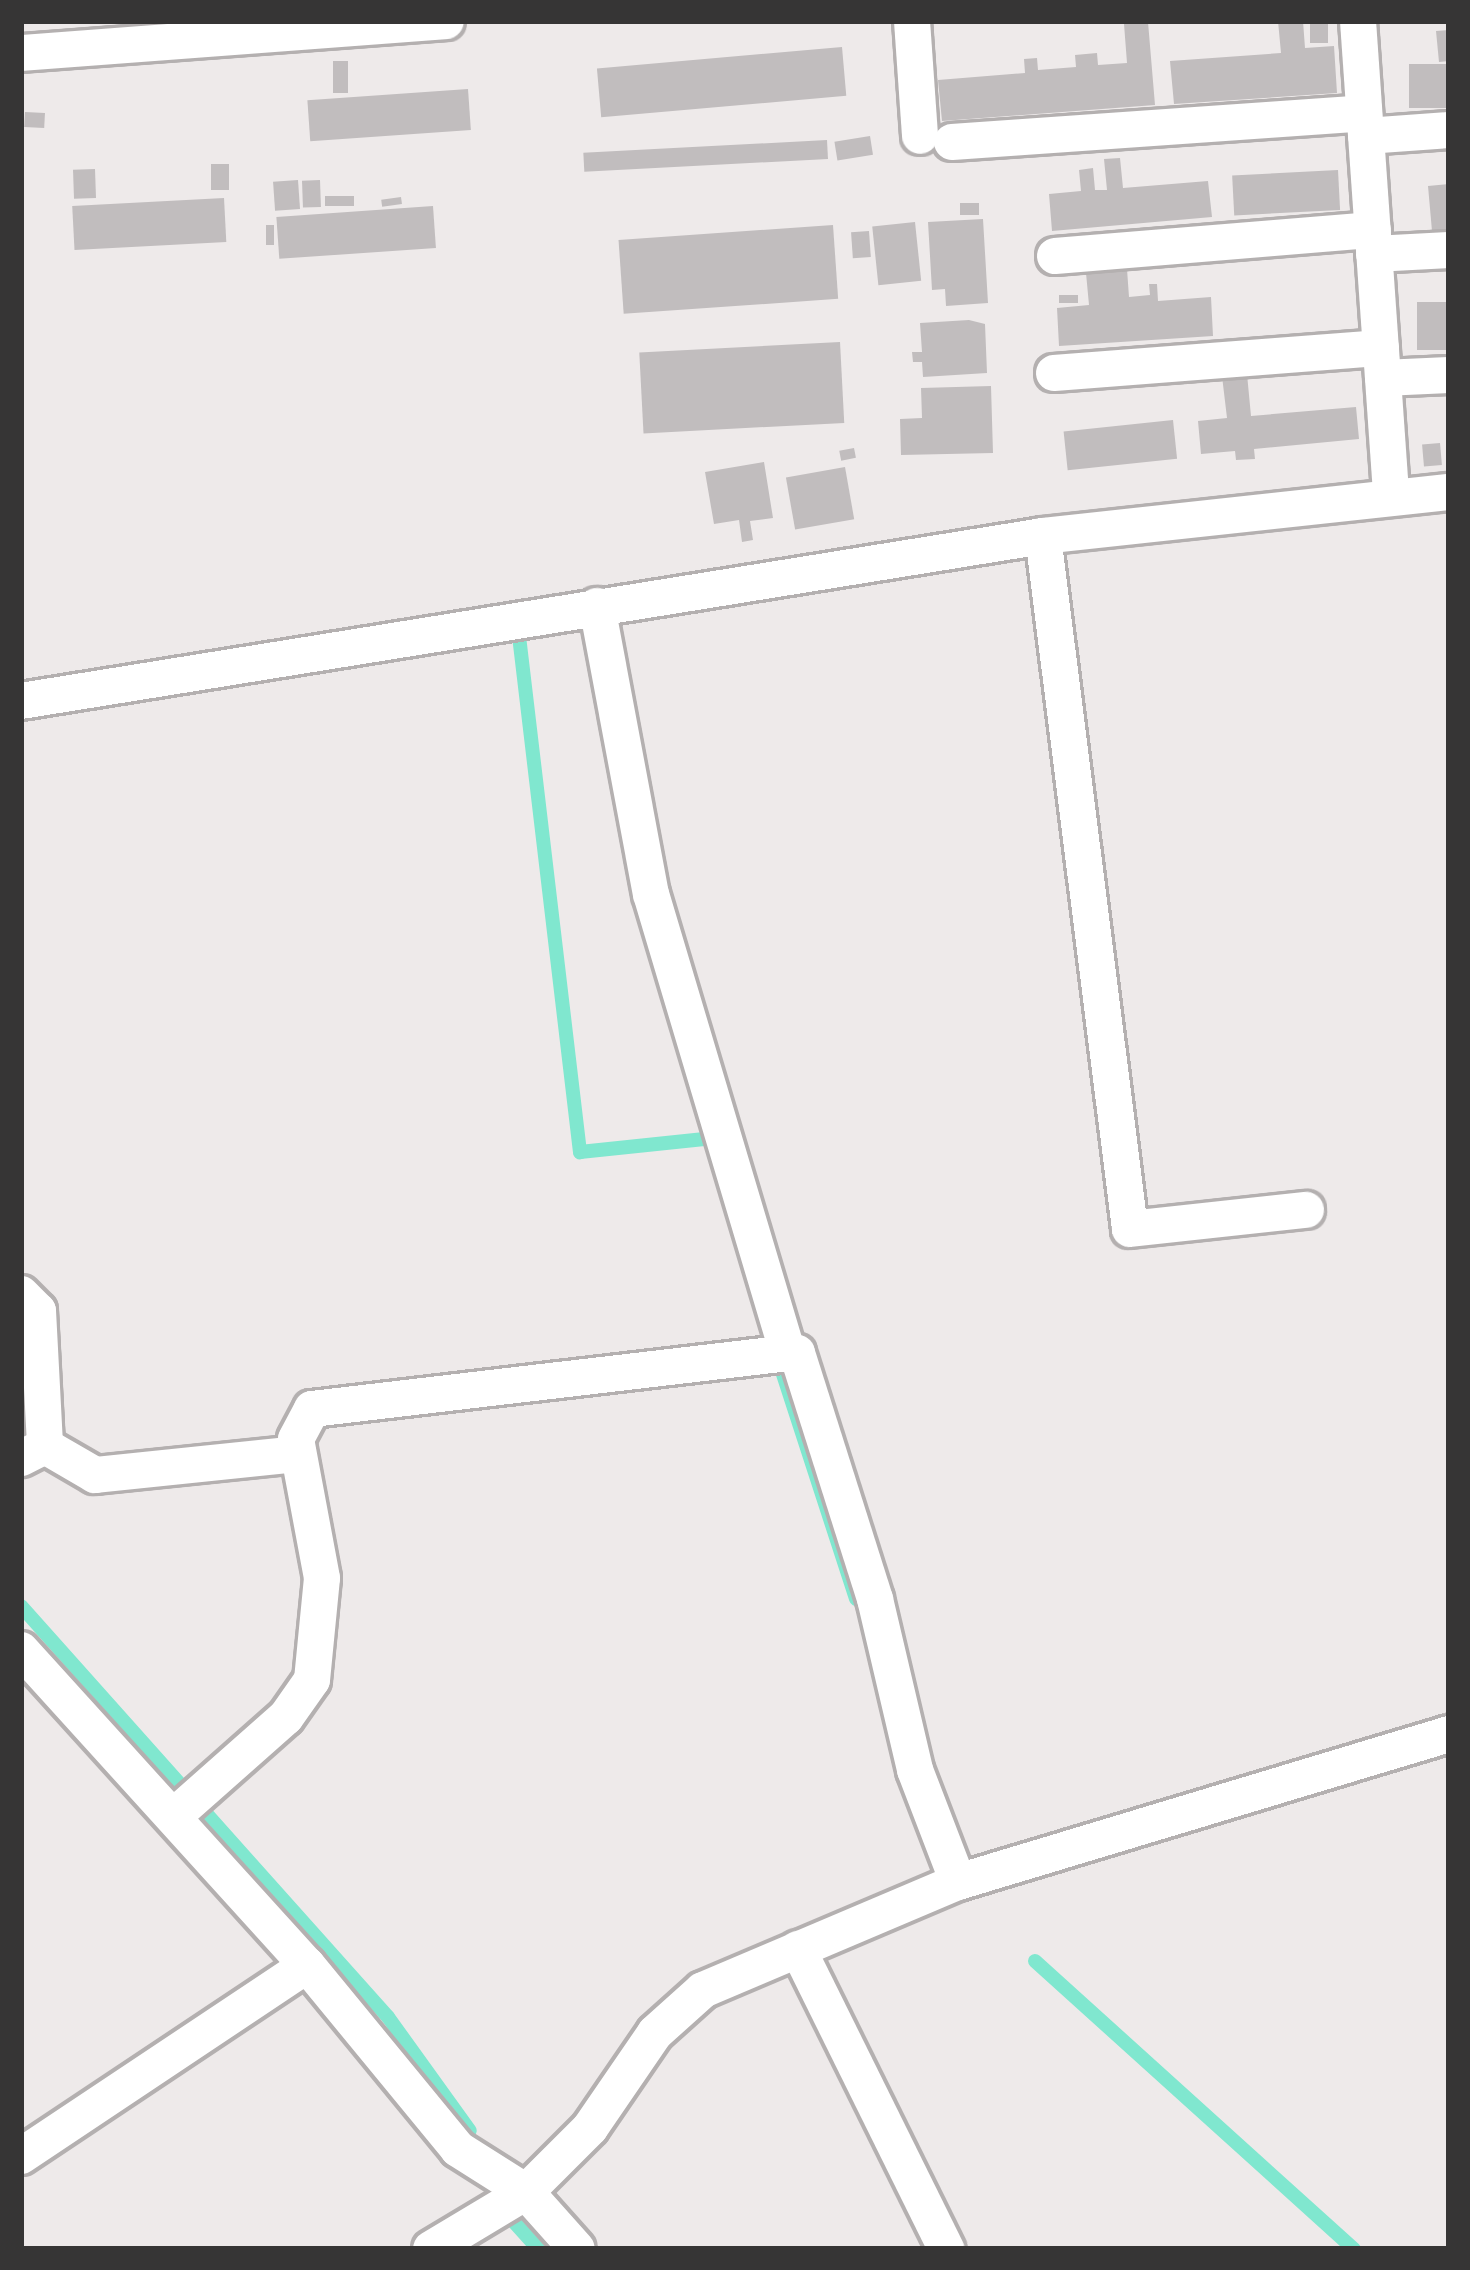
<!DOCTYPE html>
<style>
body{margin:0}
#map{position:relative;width:1470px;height:2270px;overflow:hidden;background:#eeeaea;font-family:"Nunito Sans",sans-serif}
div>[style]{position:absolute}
.stream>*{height:14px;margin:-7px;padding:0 7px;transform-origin:7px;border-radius:7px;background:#80e7cf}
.building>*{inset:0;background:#c1bdbe;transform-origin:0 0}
.roads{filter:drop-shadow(3px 0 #b4b0b0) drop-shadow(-3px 0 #b4b0b0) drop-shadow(0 3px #b4b0b0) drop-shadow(0 -3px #b4b0b0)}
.street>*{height:36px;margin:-18px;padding:0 18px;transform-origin:18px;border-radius:18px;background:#fff}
span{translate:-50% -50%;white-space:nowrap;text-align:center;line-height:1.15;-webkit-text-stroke:9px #fbf7f8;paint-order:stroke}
.frame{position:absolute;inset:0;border:24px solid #363535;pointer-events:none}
</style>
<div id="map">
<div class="stream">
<div style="left:519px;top:636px;width:520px;rotate:83.26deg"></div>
<div style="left:580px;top:1152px;width:125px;rotate:-6deg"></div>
<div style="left:780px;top:1365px;width:246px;rotate:72deg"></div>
<div style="left:21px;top:1606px;width:551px;rotate:48.24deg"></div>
<div style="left:388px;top:2017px;width:140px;rotate:54.3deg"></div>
<div style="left:1035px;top:1961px;width:430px;rotate:42.1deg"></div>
<div style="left:514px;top:2222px;width:36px;rotate:48deg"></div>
</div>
<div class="building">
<div style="clip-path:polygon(1278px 21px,1303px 21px,1305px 48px,1334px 46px,1337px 93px,1174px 104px,1170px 61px,1281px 53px)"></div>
<div style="left:1310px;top:21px;width:18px;height:22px"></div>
<div style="clip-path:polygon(1148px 22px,1155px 105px,942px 121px,938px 80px,1025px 73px,1024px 59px,1037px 58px,1038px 70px,1076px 67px,1075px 55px,1097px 53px,1098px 65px,1127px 63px,1124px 24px)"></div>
<div style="clip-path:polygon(1449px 30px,1449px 61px,1439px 62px,1436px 31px)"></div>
<div style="left:842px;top:47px;width:49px;height:246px;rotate:85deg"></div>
<div style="left:333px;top:61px;width:15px;height:32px"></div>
<div style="left:1449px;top:64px;width:44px;height:40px;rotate:90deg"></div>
<div style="left:468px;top:89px;width:41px;height:161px;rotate:86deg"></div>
<div style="left:25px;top:112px;width:20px;height:15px;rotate:3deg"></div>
<div style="left:870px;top:136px;width:19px;height:36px;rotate:81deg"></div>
<div style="left:827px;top:140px;width:19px;height:244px;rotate:87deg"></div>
<div style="clip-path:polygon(1120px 158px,1123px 188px,1208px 181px,1212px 217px,1052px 231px,1049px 194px,1081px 191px,1079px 170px,1093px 168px,1095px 190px,1107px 190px,1104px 159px)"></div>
<div style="left:211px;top:164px;width:18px;height:26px"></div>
<div style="left:95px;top:169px;width:29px;height:22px;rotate:88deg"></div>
<div style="left:1338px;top:170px;width:40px;height:106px;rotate:87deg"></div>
<div style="left:298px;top:180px;width:29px;height:25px;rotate:86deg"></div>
<div style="left:320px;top:180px;width:27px;height:18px;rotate:88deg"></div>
<div style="clip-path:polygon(1449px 184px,1449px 229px,1432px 231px,1428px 186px)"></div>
<div style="left:354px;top:196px;width:10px;height:29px;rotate:90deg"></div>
<div style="left:401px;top:197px;width:7px;height:20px;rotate:82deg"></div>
<div style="left:224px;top:198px;width:44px;height:152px;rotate:87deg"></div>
<div style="left:979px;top:203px;width:12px;height:19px;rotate:90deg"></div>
<div style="left:433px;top:206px;width:42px;height:157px;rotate:86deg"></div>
<div style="clip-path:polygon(983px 219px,988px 303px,946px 306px,945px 289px,932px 290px,928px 222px)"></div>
<div style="left:915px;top:222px;width:59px;height:43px;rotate:84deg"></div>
<div style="left:266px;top:225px;width:8px;height:20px"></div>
<div style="left:833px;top:225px;width:74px;height:215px;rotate:86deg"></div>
<div style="left:869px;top:231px;width:26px;height:18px;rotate:86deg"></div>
<div style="clip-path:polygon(1127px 269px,1129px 297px,1150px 295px,1149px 284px,1157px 284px,1158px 301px,1211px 297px,1213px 336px,1059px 346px,1057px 308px,1089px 305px,1086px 273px)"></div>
<div style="left:1078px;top:295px;width:8px;height:19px;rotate:90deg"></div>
<div style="left:1449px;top:302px;width:48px;height:32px;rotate:90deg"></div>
<div style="clip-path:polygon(969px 320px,985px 324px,987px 373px,923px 377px,922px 362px,913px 362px,912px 352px,922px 352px,920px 323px)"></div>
<div style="left:840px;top:342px;width:81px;height:201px;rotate:87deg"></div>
<div style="clip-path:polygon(1247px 374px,1251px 416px,1356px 407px,1359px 439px,1254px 449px,1255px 459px,1236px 460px,1235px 451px,1201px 454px,1198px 421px,1227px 418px,1222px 376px)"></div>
<div style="clip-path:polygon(991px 386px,993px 453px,901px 455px,900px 419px,922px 418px,921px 388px)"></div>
<div style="left:1173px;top:420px;width:39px;height:110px;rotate:84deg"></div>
<div style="left:1440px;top:443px;width:22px;height:18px;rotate:85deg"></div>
<div style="left:854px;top:448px;width:10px;height:15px;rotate:79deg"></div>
<div style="clip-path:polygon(764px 462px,773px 518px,750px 521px,753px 540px,742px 542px,739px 520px,714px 524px,705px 472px)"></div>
<div style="left:845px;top:467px;width:53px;height:60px;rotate:80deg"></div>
</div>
<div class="roads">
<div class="street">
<div style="left:912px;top:21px;width:115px;rotate:86deg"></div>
<div style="left:1358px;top:21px;width:476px;rotate:86deg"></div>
<div style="left:21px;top:53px;width:426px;rotate:-4.3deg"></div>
<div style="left:1366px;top:136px;width:83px;rotate:-4.1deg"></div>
<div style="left:952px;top:142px;width:413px;rotate:-4deg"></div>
<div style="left:1374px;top:254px;width:75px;rotate:-3.1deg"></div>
<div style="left:1055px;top:256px;width:319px;rotate:-4.7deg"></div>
<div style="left:1054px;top:373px;width:328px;rotate:-4.4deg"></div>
<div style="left:1383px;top:378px;width:66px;rotate:-2.6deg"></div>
<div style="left:1043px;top:536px;width:698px;rotate:82.84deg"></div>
<div style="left:1130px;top:1229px;width:177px;rotate:-6.2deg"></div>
<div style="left:597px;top:606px;width:293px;rotate:79.4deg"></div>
<div style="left:651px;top:894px;width:479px;rotate:73.4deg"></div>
<div style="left:788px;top:1353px;width:9px"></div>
<div style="left:797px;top:1353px;width:258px;rotate:72.4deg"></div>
<div style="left:875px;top:1599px;width:176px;rotate:76.8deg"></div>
<div style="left:915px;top:1770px;width:120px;rotate:69deg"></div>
<div style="left:21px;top:701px;width:1035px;rotate:-9.17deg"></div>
<div style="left:1043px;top:536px;width:408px;rotate:-6.2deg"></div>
<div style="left:21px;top:1294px;width:24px;rotate:45deg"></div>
<div style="left:38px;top:1311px;width:135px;rotate:87deg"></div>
<div style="left:45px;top:1446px;width:27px;rotate:153deg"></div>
<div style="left:45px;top:1446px;width:58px;rotate:30.1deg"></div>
<div style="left:95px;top:1475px;width:204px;rotate:-5.9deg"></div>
<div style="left:21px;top:1650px;width:425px;rotate:47.8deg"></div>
<div style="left:307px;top:1965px;width:238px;rotate:50.6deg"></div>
<div style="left:458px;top:2149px;width:80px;rotate:32.3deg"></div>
<div style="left:526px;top:2192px;width:76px;rotate:48.2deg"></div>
<div style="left:174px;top:1816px;width:149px;rotate:-41.5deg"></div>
<div style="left:286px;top:1717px;width:45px;rotate:-54.9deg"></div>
<div style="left:312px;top:1680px;width:102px;rotate:-84.4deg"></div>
<div style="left:322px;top:1578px;width:141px;rotate:-100.6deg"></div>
<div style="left:296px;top:1439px;width:34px;rotate:-62deg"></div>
<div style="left:312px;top:1409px;width:479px;rotate:-6.7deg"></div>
<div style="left:798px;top:1949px;width:335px;rotate:63.7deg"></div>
<div style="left:21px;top:2156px;width:344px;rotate:-33.7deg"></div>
<div style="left:431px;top:2249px;width:111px;rotate:-31deg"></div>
<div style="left:526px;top:2192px;width:91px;rotate:-45deg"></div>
<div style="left:590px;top:2128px;width:115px;rotate:-55.6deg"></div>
<div style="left:655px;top:2033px;width:64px;rotate:-41.9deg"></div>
<div style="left:703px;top:1990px;width:277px;rotate:-23deg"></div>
<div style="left:958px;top:1882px;width:513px;rotate:-16.77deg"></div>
</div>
</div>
<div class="frame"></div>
</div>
